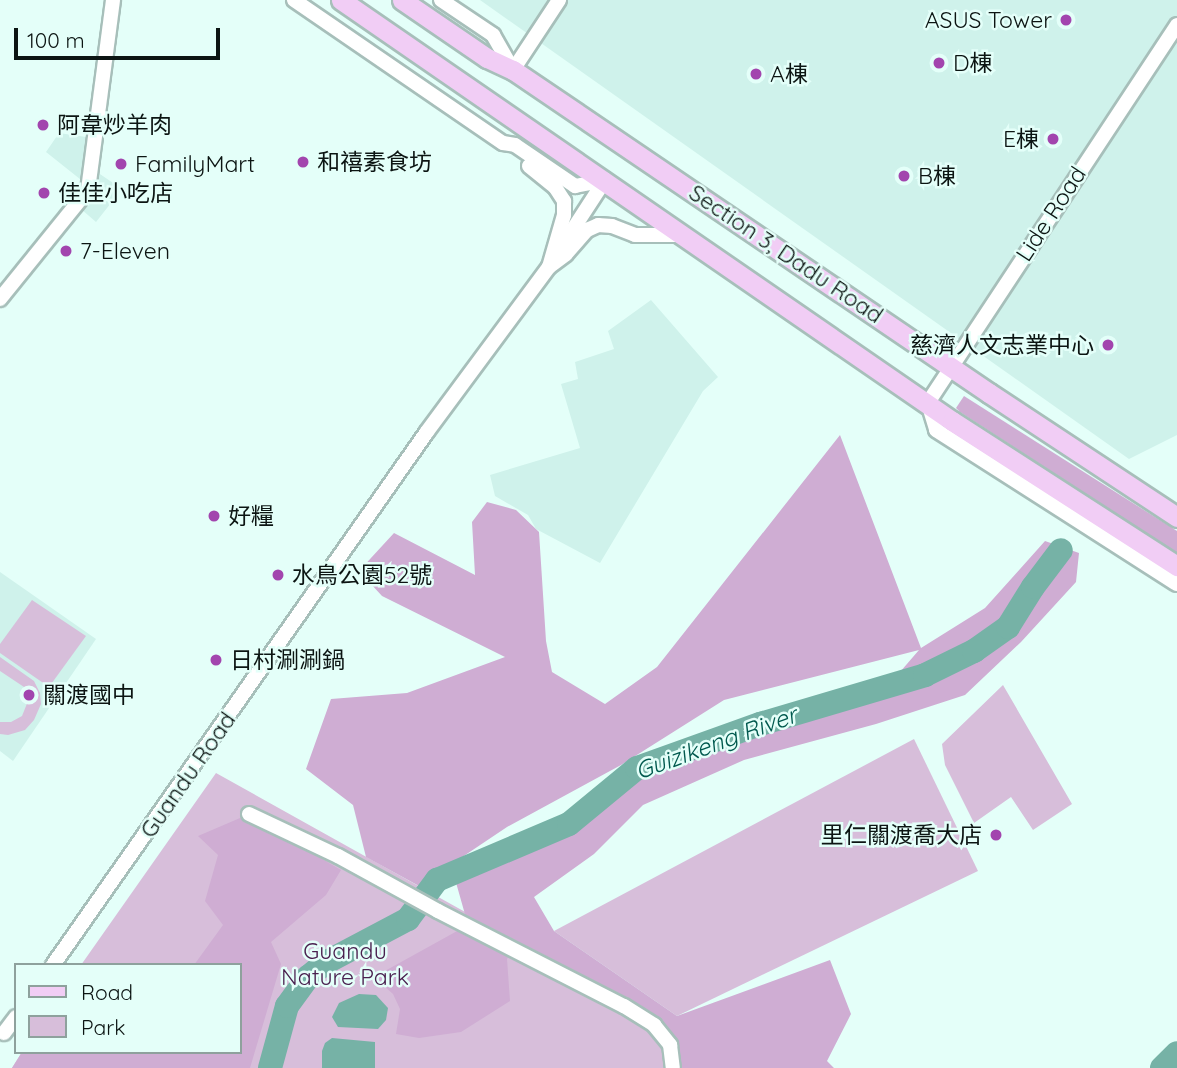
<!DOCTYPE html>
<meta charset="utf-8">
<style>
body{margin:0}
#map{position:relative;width:1177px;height:1068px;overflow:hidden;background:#e4fff9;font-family:Quicksand,"Noto Sans TC",sans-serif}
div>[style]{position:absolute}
.built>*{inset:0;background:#cff2eb}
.green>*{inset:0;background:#d7beda}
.forest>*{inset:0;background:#cfadd3}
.water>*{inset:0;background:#76b2a6}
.river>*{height:24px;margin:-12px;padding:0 12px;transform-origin:12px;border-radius:12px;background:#76b2a6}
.roads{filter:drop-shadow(2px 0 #a7bfba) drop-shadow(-2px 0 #a7bfba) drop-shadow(0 2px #a7bfba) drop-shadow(0 -2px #a7bfba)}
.minor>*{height:14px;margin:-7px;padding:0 7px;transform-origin:7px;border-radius:7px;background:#fff}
.major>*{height:19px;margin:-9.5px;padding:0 9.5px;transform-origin:9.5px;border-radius:9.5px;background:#f1cdf5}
.dots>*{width:19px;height:19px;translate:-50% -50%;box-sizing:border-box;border:4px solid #e4fff9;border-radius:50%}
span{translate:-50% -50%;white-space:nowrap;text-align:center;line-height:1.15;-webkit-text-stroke:5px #e4fff9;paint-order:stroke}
.poi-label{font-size:23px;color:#0c1513}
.right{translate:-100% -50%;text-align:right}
.left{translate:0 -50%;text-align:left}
.street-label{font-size:23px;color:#0c1513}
.park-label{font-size:23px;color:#4a204f}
.water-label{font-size:24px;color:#00594e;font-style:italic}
.legend{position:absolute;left:14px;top:963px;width:228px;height:91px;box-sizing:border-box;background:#e4fff9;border:2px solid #8ea19d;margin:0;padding:9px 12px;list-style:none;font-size:21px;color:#0c1513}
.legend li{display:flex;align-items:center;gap:14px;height:35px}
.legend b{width:35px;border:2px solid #8ea19d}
.scale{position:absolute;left:14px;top:28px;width:206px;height:32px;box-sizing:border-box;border:4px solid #0c1513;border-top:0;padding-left:9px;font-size:21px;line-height:24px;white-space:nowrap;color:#0c1513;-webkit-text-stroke:5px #e4fff9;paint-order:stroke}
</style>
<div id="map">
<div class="built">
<div style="clip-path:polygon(480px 0,1177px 0,1177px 435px,1129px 459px)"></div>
<div style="clip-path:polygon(59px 133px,93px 138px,91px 168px,122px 189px,96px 222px,81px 209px,95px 191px,46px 152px)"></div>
<div style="clip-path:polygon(651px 300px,718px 377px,703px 391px,600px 563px,536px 529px,528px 515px,495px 496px,490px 475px,580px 448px,561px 384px,578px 379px,575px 362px,614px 349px,608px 331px)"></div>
<div style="clip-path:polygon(0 572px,96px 639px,13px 761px,0 751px)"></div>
</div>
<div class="green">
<div style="clip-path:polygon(32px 600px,86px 636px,49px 687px,0 653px,0 644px)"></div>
<div style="clip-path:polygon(0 657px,34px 681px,40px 693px,41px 704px,34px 720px,25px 730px,8px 735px,0 734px,0 722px,11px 722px,22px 716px,28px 701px,24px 687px,0 671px)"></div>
<div style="clip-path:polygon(1003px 685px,1072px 804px,1033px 830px,1011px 797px,974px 823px,945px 765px,942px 744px)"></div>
<div style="clip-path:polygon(914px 739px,978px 871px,677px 1016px,554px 931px)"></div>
<div style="clip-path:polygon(216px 773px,745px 1068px,12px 1068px,22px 1052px,240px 1052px,240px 965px,81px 965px)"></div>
</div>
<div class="forest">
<div style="clip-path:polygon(964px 396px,1177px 531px,1177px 553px,960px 412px,956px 408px)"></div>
<div style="clip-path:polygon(840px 435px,921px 648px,985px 608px,1045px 541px,1079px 553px,1076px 582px,1021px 642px,965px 695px,876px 724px,744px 760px,643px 805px,594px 854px,534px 897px,554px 931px,677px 1016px,830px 960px,851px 1014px,827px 1061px,834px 1068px,674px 1068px,679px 1041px,515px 946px,507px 959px,510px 1001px,461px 1032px,419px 1038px,396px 1034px,400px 1009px,393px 994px,374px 977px,468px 925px,455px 879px,581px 821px,649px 774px,764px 727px,875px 701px,919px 650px,724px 700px,621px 765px,507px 827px,419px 886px,366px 857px,353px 805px,306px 769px,331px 699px,407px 693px,505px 657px,382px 596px,359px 571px,394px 533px,475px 575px,472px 522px,487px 502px,516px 510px,539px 532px,546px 641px,552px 672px,605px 704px,657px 667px)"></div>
<div style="clip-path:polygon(240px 818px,278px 833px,341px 870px,326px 895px,271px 942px,281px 964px,250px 1068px,12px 1068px,22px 1052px,240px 1052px,240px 965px,194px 965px,223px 925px,205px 901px,218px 855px,198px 836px)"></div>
</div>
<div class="water">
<div style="clip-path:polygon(359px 994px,376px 995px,388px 1008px,386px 1020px,378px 1029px,338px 1027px,332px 1017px,339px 1003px)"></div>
<div style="clip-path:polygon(332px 1038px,375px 1042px,375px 1068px,322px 1068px,322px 1051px,325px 1043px)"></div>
</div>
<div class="river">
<div style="left:270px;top:1068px;width:64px;rotate:-74.7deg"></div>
<div style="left:287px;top:1006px;width:36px;rotate:-54deg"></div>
<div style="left:308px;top:977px;width:22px;rotate:-39deg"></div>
<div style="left:325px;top:963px;width:94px;rotate:-27.9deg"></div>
<div style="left:408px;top:919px;width:49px;rotate:-53.4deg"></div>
<div style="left:437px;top:880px;width:143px;rotate:-23deg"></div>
<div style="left:569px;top:824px;width:88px;rotate:-39.5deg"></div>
<div style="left:637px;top:768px;width:131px;rotate:-19.7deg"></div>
<div style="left:760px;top:724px;width:172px;rotate:-16.5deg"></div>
<div style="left:925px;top:675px;width:55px;rotate:-26.1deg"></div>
<div style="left:974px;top:651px;width:42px;rotate:-35.2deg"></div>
<div style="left:1008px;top:627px;width:47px;rotate:-58deg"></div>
<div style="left:1033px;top:587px;width:46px;rotate:-52.9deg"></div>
<div style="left:1162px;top:1068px;width:21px;rotate:-45deg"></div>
</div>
<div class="roads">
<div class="minor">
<div style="left:294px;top:0;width:253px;rotate:34.4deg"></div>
<div style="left:503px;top:143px;width:12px;rotate:9deg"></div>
<div style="left:515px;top:145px;width:73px;rotate:34.3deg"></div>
<div style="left:575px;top:186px;width:31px;rotate:-11deg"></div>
<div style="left:441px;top:0;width:63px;rotate:33.9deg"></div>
<div style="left:493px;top:35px;width:40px;rotate:60.3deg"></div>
<div style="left:513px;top:70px;width:84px;rotate:-56.7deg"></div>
<div style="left:1177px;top:25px;width:453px;rotate:123.4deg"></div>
<div style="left:928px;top:403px;width:28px;rotate:73deg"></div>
<div style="left:936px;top:430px;width:286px;rotate:32.6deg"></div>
<div style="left:529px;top:166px;width:33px;rotate:39deg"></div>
<div style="left:555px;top:187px;width:17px;rotate:57deg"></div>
<div style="left:564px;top:201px;width:14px;rotate:90deg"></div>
<div style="left:564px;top:215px;width:54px;rotate:106.1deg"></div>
<div style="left:556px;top:245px;width:11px;rotate:-27deg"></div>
<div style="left:566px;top:240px;width:72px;rotate:-57deg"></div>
<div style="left:0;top:299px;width:140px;rotate:-51.1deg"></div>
<div style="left:88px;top:190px;width:192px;rotate:-82.5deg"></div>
<div style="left:249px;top:814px;width:98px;rotate:25.3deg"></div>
<div style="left:338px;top:856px;width:114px;rotate:28.8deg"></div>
<div style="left:438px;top:911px;width:209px;rotate:27.1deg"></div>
<div style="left:624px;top:1006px;width:36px;rotate:32deg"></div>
<div style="left:654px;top:1025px;width:26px;rotate:51deg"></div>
<div style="left:670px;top:1045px;width:23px;rotate:83deg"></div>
<div style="left:53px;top:965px;width:650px;rotate:-54.96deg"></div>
<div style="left:426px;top:433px;width:207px;rotate:-53.5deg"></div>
<div style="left:549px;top:267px;width:21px;rotate:-37deg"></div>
<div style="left:566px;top:254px;width:32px;rotate:-49deg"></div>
<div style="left:587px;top:230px;width:12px;rotate:-24deg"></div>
<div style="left:598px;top:225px;width:14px;rotate:4deg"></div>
<div style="left:612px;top:226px;width:25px;rotate:21deg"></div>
<div style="left:635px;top:235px;width:44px"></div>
<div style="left:4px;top:1033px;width:20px;rotate:-53deg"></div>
</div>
<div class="major">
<div style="left:341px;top:0;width:742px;rotate:34.57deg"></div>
<div style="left:952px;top:421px;width:268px;rotate:32.8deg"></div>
<div style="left:402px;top:0;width:103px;rotate:34.3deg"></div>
<div style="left:487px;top:58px;width:29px;rotate:25deg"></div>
<div style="left:513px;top:70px;width:575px;rotate:34.16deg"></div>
<div style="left:989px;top:393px;width:225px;rotate:33.4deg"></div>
</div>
</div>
<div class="dots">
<div style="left:1066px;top:20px;background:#a245ae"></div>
<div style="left:939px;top:63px;background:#a245ae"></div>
<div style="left:756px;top:74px;background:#a245ae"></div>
<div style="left:43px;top:125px;background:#a245ae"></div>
<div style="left:1053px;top:139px;background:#a245ae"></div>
<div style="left:303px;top:162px;background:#a245ae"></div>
<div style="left:121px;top:164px;background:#a245ae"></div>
<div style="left:904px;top:176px;background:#a245ae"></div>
<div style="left:44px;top:193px;background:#a245ae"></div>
<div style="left:66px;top:251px;background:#a245ae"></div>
<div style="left:1108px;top:345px;background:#a245ae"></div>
<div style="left:214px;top:516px;background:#a245ae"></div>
<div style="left:278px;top:575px;background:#a245ae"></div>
<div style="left:216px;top:660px;background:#a245ae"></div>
<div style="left:29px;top:695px;background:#a245ae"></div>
<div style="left:996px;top:835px;background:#a245ae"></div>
</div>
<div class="poi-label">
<span class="right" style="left:1052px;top:20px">ASUS Tower</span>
<span class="left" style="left:953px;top:63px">D棟</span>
<span class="left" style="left:770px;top:74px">A棟</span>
<span class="left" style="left:57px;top:125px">阿韋炒羊肉</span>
<span class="right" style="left:1039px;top:139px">E棟</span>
<span class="left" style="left:317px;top:162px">和禧素食坊</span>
<span class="left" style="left:135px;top:164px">FamilyMart</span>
<span class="left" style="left:918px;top:176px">B棟</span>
<span class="left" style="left:58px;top:193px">佳佳小吃店</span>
<span class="left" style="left:80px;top:251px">7-Eleven</span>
<span class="right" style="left:1094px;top:345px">慈濟人文志業中心</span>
<span class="left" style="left:228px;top:516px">好糧</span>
<span class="left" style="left:292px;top:575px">水鳥公園52號</span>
<span class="left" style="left:230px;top:660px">日村涮涮鍋</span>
<span class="left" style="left:43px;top:695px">關渡國中</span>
<span class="right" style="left:982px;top:835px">里仁關渡喬大店</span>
</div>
<div class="street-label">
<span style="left:1051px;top:214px;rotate:-57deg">Lide Road</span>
<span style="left:786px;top:254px;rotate:34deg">Section 3, Dadu Road</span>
<span style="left:188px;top:775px;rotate:-55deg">Guandu Road</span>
</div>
<div class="park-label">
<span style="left:345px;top:964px">Guandu<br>Nature Park</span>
</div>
<div class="water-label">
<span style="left:716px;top:743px;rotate:-20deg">Guizikeng River</span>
</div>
<ul class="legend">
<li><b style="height:9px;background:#f1cdf5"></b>Road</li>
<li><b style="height:19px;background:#d7beda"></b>Park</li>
</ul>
<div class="scale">100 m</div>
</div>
